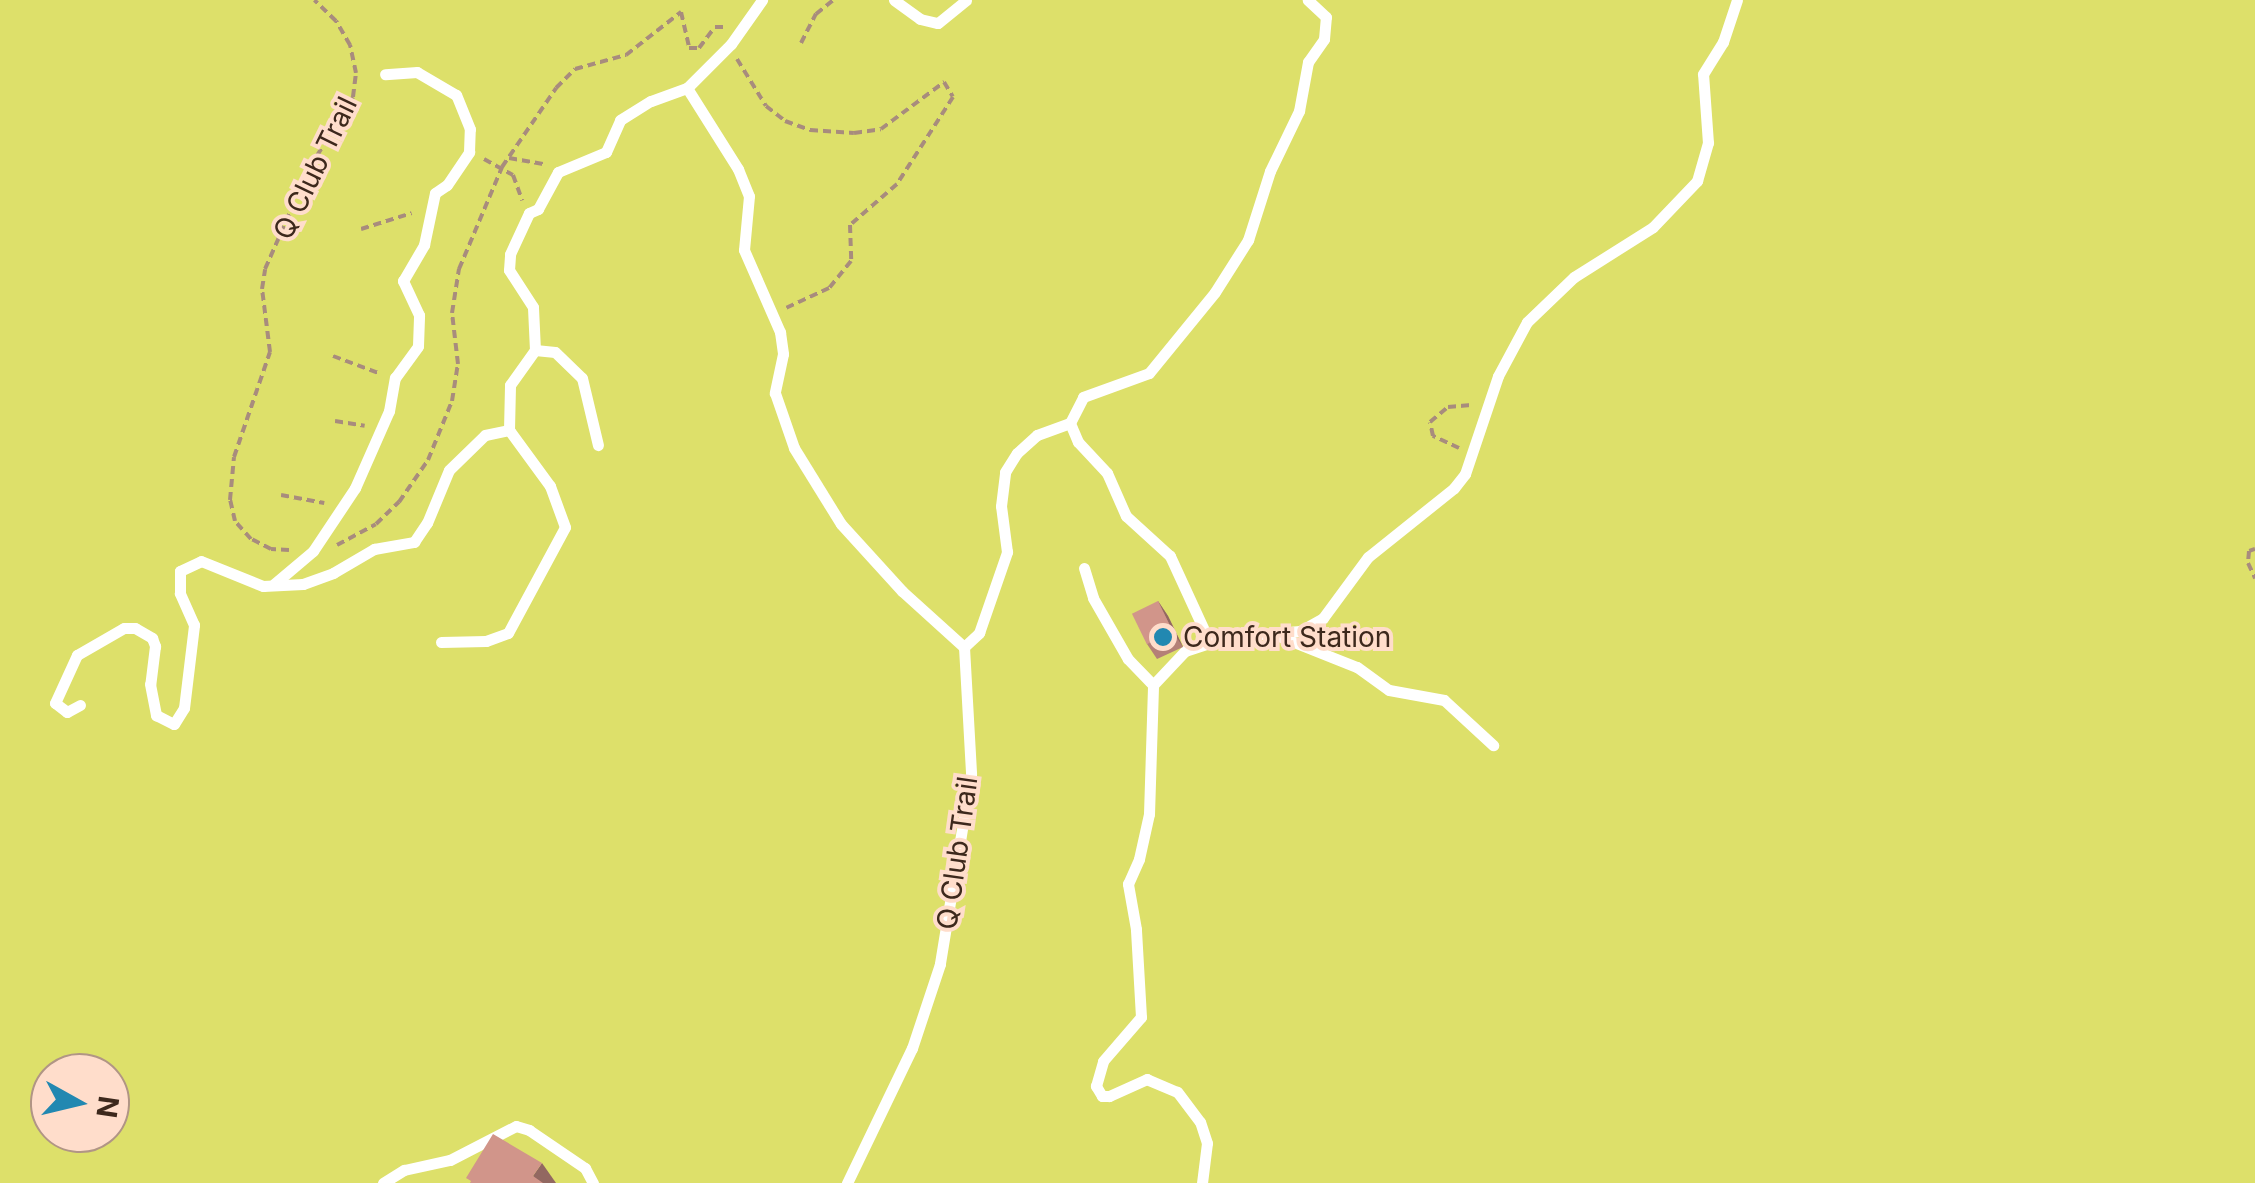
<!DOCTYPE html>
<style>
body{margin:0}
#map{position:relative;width:2255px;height:1183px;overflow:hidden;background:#ffddcb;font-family:Inter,sans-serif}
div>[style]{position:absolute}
.green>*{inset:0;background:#dde06a}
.path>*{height:4px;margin-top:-2px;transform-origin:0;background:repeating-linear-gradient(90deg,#a88c7d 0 8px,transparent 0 13px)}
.lane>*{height:11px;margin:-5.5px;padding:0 5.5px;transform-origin:5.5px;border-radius:5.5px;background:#fff}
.wall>*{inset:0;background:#b48077}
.shaded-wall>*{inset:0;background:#926861}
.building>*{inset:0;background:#d1958a;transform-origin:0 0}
.dots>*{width:28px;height:28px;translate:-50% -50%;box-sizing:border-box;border:5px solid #ffddcb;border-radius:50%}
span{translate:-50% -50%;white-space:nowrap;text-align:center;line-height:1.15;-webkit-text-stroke:8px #ffddcb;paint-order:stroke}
.street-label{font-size:28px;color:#3d281c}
.poi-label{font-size:28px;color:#3d281c}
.left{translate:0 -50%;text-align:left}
.north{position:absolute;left:30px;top:1053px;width:100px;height:100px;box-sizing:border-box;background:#ffddcb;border:2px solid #b19585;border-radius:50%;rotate:98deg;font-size:28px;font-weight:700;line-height:40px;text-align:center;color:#3d281c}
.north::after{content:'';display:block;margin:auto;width:35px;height:45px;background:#2288b1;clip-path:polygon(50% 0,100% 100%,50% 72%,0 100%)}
</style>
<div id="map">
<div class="green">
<div style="clip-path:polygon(evenodd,0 0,2255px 0,2255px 1183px,0 1183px,0 0,50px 1073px,110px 1073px,110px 1133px,50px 1133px,50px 1073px)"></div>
</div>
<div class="path">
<div style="left:801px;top:43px;width:33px;rotate:-63deg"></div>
<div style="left:816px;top:14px;width:22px;rotate:-39deg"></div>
<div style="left:737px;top:59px;width:55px;rotate:58.3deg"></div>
<div style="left:766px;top:106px;width:24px;rotate:38deg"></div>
<div style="left:785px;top:121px;width:27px;rotate:20deg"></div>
<div style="left:810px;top:130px;width:44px;rotate:3.9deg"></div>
<div style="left:854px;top:133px;width:27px;rotate:-8deg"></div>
<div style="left:881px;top:129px;width:79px;rotate:-36.7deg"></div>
<div style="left:944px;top:82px;width:17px;rotate:59deg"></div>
<div style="left:953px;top:97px;width:103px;rotate:122.8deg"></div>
<div style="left:897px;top:184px;width:62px;rotate:138.9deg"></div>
<div style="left:850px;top:225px;width:36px;rotate:88deg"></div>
<div style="left:851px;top:261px;width:35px;rotate:129deg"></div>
<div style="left:829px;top:288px;width:47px;rotate:155.1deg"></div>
<div style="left:509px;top:158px;width:36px;rotate:10deg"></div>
<div style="left:484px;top:159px;width:33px;rotate:29deg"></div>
<div style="left:513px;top:175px;width:27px;rotate:70deg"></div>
<div style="left:361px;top:229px;width:53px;rotate:-17.4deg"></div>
<div style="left:333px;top:356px;width:51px;rotate:20.6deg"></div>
<div style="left:335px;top:421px;width:30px;rotate:9deg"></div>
<div style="left:1459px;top:448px;width:29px;rotate:-155deg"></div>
<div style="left:1433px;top:436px;width:14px;rotate:-102deg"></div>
<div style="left:1430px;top:422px;width:23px;rotate:-40deg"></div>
<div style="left:1448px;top:407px;width:23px;rotate:-5deg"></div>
<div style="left:281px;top:495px;width:44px;rotate:10.5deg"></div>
<div style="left:337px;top:545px;width:44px;rotate:-28.3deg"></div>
<div style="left:376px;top:524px;width:32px;rotate:-44deg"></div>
<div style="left:399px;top:502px;width:51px;rotate:-55.4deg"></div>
<div style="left:428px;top:460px;width:64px;rotate:-67.9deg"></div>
<div style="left:452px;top:401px;width:37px;rotate:-81deg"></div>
<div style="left:458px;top:364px;width:51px;rotate:-96.7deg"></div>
<div style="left:452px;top:313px;width:45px;rotate:-81deg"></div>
<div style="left:459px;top:269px;width:111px;rotate:-67.1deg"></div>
<div style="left:502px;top:167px;width:96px;rotate:-55.6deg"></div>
<div style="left:556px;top:88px;width:27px;rotate:-45deg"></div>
<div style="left:575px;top:69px;width:53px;rotate:-15.4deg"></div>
<div style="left:626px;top:55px;width:70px;rotate:-38deg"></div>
<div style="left:681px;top:12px;width:37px;rotate:77deg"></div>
<div style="left:689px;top:48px;width:10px"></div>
<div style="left:699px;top:48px;width:26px;rotate:-53deg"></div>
<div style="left:715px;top:27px;width:9px"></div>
<div style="left:2255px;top:549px;width:6px;rotate:162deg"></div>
<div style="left:2249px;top:551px;width:12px;rotate:95deg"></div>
<div style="left:2248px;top:563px;width:17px;rotate:65deg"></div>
<div style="left:289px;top:550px;width:18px;rotate:-177deg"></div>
<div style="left:271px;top:549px;width:22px;rotate:-153deg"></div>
<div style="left:251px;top:539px;width:24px;rotate:-132deg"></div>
<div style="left:235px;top:521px;width:22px;rotate:-103deg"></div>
<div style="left:230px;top:500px;width:43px;rotate:-84.7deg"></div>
<div style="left:234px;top:457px;width:111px;rotate:-71.1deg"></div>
<div style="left:270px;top:352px;width:64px;rotate:-97.2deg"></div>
<div style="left:262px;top:289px;width:20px;rotate:-81deg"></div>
<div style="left:265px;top:269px;width:111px;rotate:-66.2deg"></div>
<div style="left:310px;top:167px;width:82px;rotate:-58.4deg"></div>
<div style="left:353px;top:97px;width:24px;rotate:-83deg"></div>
<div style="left:356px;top:73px;width:29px;rotate:-102deg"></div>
<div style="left:350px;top:45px;width:28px;rotate:-120deg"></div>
<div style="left:336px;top:21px;width:30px;rotate:-136deg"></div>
</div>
<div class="lane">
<div style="left:894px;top:0;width:32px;rotate:36deg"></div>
<div style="left:920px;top:19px;width:18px;rotate:13deg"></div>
<div style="left:938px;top:23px;width:36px;rotate:-39deg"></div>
<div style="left:687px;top:88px;width:62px;rotate:-45deg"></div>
<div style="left:731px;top:44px;width:54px;rotate:-54.8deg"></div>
<div style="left:535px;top:350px;width:43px;rotate:-92.7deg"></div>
<div style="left:533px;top:307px;width:44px;rotate:-123deg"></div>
<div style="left:509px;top:270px;width:16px;rotate:-86deg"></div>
<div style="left:510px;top:254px;width:45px;rotate:-65.1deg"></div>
<div style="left:529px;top:213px;width:10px;rotate:-24deg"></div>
<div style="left:538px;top:209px;width:42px;rotate:-61.6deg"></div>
<div style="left:558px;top:172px;width:52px;rotate:-22.6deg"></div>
<div style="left:606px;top:152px;width:35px;rotate:-66deg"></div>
<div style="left:620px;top:120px;width:36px;rotate:-32deg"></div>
<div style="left:651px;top:101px;width:38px;rotate:-20deg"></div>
<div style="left:687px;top:88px;width:96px;rotate:57.8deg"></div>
<div style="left:738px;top:169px;width:29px;rotate:68deg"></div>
<div style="left:749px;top:196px;width:54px;rotate:95.3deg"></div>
<div style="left:744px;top:250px;width:90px;rotate:66.3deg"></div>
<div style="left:780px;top:332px;width:22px;rotate:82deg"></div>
<div style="left:783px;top:354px;width:40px;rotate:102deg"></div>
<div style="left:775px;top:393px;width:58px;rotate:70.9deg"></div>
<div style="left:794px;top:448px;width:89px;rotate:58.3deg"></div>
<div style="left:841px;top:524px;width:91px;rotate:47.7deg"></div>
<div style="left:902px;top:591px;width:84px;rotate:42.1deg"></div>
<div style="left:964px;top:647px;width:127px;rotate:86.8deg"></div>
<div style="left:971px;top:774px;width:193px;rotate:99.3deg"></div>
<div style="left:940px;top:964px;width:89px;rotate:108.4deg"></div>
<div style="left:912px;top:1048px;width:150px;rotate:115.7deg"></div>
<div style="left:1084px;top:568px;width:31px;rotate:73deg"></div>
<div style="left:1093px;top:598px;width:70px;rotate:60.2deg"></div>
<div style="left:1128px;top:659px;width:36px;rotate:46deg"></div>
<div style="left:274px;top:584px;width:51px;rotate:-40.2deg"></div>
<div style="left:313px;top:551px;width:76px;rotate:-56.3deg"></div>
<div style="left:355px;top:488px;width:84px;rotate:-66.2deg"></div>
<div style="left:389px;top:411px;width:34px;rotate:-80deg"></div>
<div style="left:395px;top:378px;width:39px;rotate:-54deg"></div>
<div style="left:418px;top:346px;width:31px;rotate:-88deg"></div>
<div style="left:419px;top:315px;width:38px;rotate:-115deg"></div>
<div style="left:403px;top:281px;width:42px;rotate:-59.7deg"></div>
<div style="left:424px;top:245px;width:53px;rotate:-78.1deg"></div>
<div style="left:435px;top:193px;width:14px;rotate:-34deg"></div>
<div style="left:447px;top:185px;width:40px;rotate:-56deg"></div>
<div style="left:469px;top:152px;width:23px;rotate:-88deg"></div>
<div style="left:470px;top:129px;width:37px;rotate:-112deg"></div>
<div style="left:456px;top:95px;width:45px;rotate:-149.5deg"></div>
<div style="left:417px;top:72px;width:32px;rotate:176deg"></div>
<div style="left:1276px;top:635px;width:87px;rotate:21.6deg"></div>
<div style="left:1357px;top:667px;width:39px;rotate:36deg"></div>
<div style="left:1389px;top:690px;width:56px;rotate:10.3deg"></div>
<div style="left:1444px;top:700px;width:67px;rotate:42.6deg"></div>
<div style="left:441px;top:642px;width:45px;rotate:-1.3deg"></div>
<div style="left:486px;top:641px;width:23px;rotate:-20deg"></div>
<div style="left:508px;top:633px;width:120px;rotate:-61.7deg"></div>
<div style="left:565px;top:527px;width:44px;rotate:-110.1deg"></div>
<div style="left:550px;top:486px;width:69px;rotate:-126.2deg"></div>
<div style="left:509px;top:430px;width:45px;rotate:-88.7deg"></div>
<div style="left:510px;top:385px;width:43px;rotate:-54.5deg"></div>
<div style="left:535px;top:350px;width:20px;rotate:6deg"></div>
<div style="left:555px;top:352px;width:37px;rotate:44deg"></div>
<div style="left:582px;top:378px;width:69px;rotate:76.6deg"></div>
<div style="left:1210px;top:643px;width:96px;rotate:-114.7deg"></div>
<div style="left:1170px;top:556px;width:59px;rotate:-137.7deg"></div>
<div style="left:1126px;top:516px;width:47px;rotate:-113.8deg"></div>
<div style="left:1107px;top:473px;width:42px;rotate:-133.1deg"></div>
<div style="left:1078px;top:442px;width:21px;rotate:-113deg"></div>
<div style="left:1070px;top:423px;width:29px;rotate:-63deg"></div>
<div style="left:1083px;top:397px;width:70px;rotate:-20deg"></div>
<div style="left:1149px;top:373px;width:104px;rotate:-50.8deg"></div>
<div style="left:1215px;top:292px;width:62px;rotate:-57.6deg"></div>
<div style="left:1248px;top:240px;width:72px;rotate:-72.3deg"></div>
<div style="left:1270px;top:171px;width:67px;rotate:-64.2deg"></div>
<div style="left:1299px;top:111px;width:50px;rotate:-79.6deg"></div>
<div style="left:1308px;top:62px;width:28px;rotate:-55deg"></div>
<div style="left:1324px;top:39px;width:22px;rotate:-85deg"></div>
<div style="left:1326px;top:17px;width:25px;rotate:-137deg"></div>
<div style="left:964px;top:647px;width:21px;rotate:-43deg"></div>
<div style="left:979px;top:633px;width:86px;rotate:-70.9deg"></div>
<div style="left:1007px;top:552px;width:46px;rotate:-97.4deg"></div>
<div style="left:1001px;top:506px;width:34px;rotate:-83deg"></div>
<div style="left:1005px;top:472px;width:22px;rotate:-58deg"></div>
<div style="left:1017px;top:453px;width:27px;rotate:-42deg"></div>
<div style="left:1037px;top:435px;width:35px;rotate:-20deg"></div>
<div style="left:80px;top:705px;width:15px;rotate:152deg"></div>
<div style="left:67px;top:712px;width:15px;rotate:-143deg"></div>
<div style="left:55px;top:703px;width:53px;rotate:-65.4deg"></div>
<div style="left:77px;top:655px;width:54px;rotate:-29.9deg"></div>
<div style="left:124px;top:628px;width:11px"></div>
<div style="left:135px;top:628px;width:20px;rotate:30deg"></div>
<div style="left:152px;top:638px;width:9px;rotate:69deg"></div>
<div style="left:155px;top:646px;width:38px;rotate:97deg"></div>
<div style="left:150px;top:684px;width:32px;rotate:79deg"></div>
<div style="left:156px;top:715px;width:20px;rotate:27deg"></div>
<div style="left:174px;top:724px;width:19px;rotate:-58deg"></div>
<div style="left:184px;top:708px;width:84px;rotate:-83.1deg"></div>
<div style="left:194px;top:625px;width:35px;rotate:-114deg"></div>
<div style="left:180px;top:593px;width:22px;rotate:-90deg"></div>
<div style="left:180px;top:571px;width:23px;rotate:-25deg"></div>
<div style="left:201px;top:561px;width:67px;rotate:22deg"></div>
<div style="left:263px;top:586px;width:40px;rotate:-2.9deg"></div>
<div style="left:303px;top:584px;width:32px;rotate:-20deg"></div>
<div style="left:333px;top:573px;width:48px;rotate:-30.3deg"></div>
<div style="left:374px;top:549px;width:41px;rotate:-9.9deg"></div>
<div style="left:414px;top:542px;width:23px;rotate:-56deg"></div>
<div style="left:427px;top:523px;width:57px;rotate:-67.5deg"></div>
<div style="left:449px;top:470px;width:50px;rotate:-44.2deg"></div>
<div style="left:485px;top:435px;width:25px;rotate:-12deg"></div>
<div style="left:383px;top:1183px;width:25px;rotate:-32deg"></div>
<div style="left:404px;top:1170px;width:47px;rotate:-12.3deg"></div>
<div style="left:450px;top:1160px;width:74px;rotate:-27.3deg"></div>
<div style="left:516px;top:1126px;width:14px;rotate:17deg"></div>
<div style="left:529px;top:1130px;width:68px;rotate:34.2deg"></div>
<div style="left:585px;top:1168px;width:17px;rotate:62deg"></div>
<div style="left:1202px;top:1183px;width:40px;rotate:-82.9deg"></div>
<div style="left:1207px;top:1143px;width:22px;rotate:-108deg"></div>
<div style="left:1200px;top:1122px;width:38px;rotate:-127deg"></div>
<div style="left:1177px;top:1092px;width:33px;rotate:-157deg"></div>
<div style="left:1147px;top:1079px;width:42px;rotate:155.9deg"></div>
<div style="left:1109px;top:1096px;width:7px;rotate:180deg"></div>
<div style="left:1102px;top:1096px;width:12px;rotate:-121deg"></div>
<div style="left:1096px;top:1086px;width:26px;rotate:-74deg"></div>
<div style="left:1103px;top:1061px;width:58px;rotate:-49.2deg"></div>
<div style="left:1141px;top:1017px;width:88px;rotate:-93.3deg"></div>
<div style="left:1136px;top:929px;width:46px;rotate:-100.1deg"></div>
<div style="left:1128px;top:884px;width:27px;rotate:-66deg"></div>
<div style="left:1139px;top:859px;width:46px;rotate:-77.5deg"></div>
<div style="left:1149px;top:814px;width:129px;rotate:-88.2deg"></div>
<div style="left:1153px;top:685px;width:47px;rotate:-46.7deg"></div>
<div style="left:1185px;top:651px;width:36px;rotate:-18deg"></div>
<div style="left:1219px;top:640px;width:16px;rotate:4deg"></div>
<div style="left:1235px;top:641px;width:16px;rotate:-22deg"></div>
<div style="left:1250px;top:635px;width:50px;rotate:-4.6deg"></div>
<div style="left:1300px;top:631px;width:26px;rotate:-29deg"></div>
<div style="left:1323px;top:618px;width:76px;rotate:-53.6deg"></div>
<div style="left:1368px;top:557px;width:110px;rotate:-38.7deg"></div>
<div style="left:1454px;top:488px;width:18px;rotate:-52deg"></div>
<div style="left:1465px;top:474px;width:103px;rotate:-71.4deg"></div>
<div style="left:1498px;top:376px;width:61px;rotate:-61.8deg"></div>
<div style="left:1527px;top:322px;width:65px;rotate:-43.8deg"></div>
<div style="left:1574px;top:277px;width:93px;rotate:-32.3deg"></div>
<div style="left:1653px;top:227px;width:64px;rotate:-46.3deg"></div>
<div style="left:1697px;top:181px;width:40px;rotate:-74deg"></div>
<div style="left:1708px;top:143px;width:69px;rotate:-94.1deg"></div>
<div style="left:1703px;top:74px;width:38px;rotate:-58deg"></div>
<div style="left:1723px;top:42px;width:44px;rotate:-71.6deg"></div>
</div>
<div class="wall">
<div style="clip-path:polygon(1158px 601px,1168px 616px,1183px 647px,1157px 659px,1147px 644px)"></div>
</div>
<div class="shaded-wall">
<div style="clip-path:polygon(1158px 601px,1168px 616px,1183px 647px,1173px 632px)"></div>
<div style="clip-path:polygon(542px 1163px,556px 1183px,537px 1183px,533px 1176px)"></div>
</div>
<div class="building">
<div style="left:1158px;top:601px;width:34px;height:29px;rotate:64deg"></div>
<div style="clip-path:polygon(493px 1134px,542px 1163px,533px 1176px,543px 1183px,470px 1183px,471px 1181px,466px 1178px)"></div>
</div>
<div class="dots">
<div style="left:1163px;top:637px;background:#2288b1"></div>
</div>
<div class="street-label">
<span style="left:315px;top:168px;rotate:-64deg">Q Club Trail</span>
<span style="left:957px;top:853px;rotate:-82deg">Q Club Trail</span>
</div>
<div class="poi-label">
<span class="left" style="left:1183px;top:637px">Comfort Station</span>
</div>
<div class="north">N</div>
</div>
